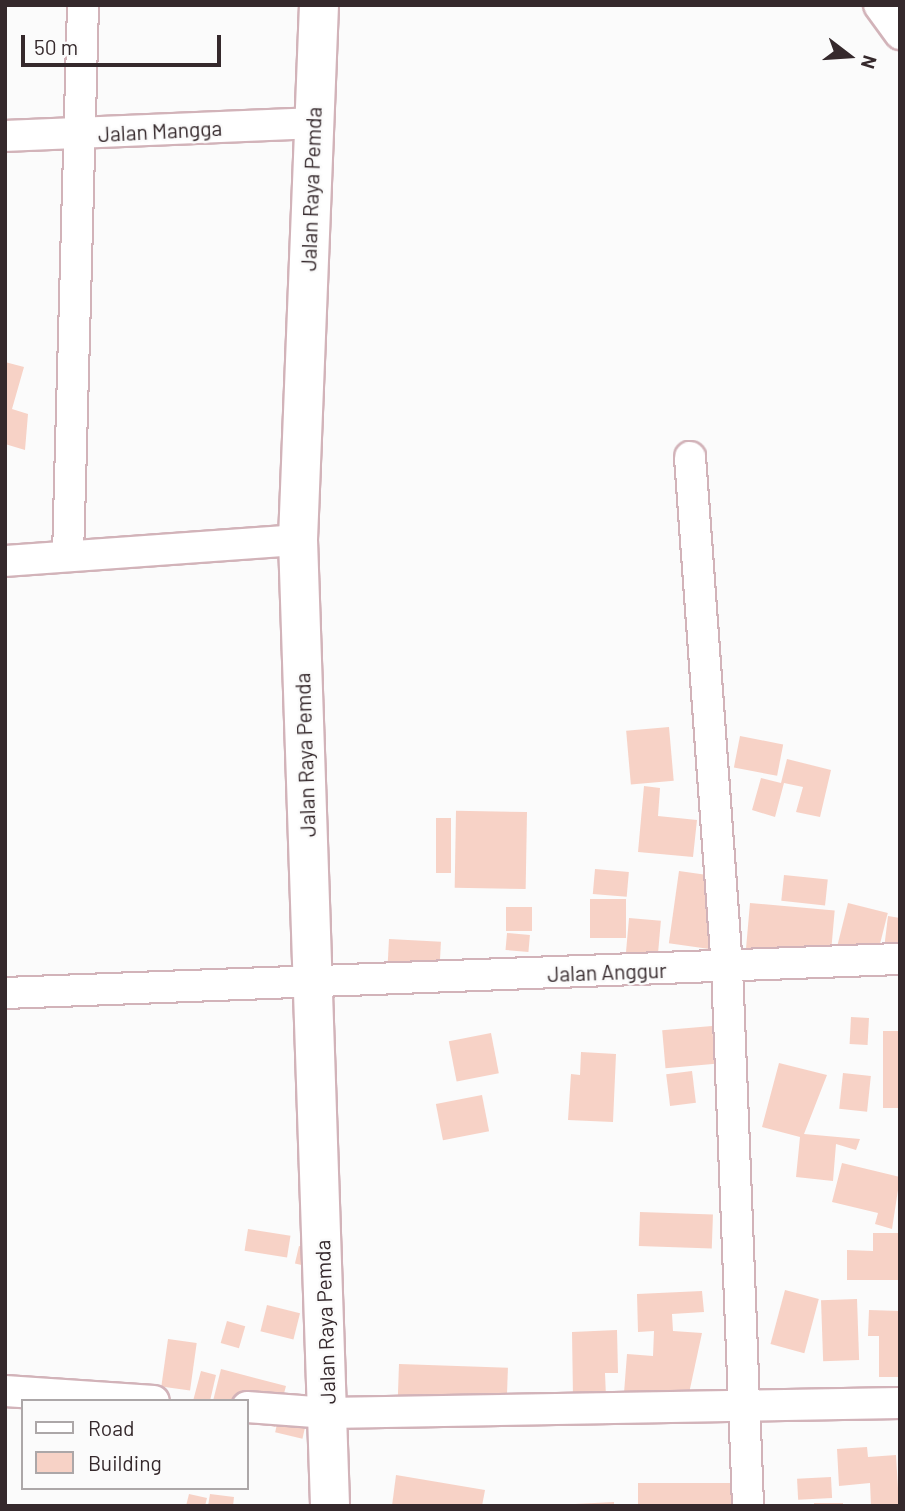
<!DOCTYPE html>
<style>
body{margin:0}
#map{position:relative;width:905px;height:1511px;overflow:hidden;background:#fbfbfb;font-family:Barlow,sans-serif}
div>[style]{position:absolute}
.building>*{inset:0;background:#f7d2c6;transform-origin:0 0}
.roads{filter:drop-shadow(2px 0 #d2b3b9) drop-shadow(-2px 0 #d2b3b9) drop-shadow(0 2px #d2b3b9) drop-shadow(0 -2px #d2b3b9)}
.minor>*{height:30px;margin:-15px;padding:0 15px;transform-origin:15px;border-radius:15px;background:#fff}
.tertiary>*{height:38px;margin:-19px;padding:0 19px;transform-origin:19px;border-radius:19px;background:#fff}
span{translate:-50% -50%;white-space:nowrap;text-align:center;line-height:1.15;-webkit-text-stroke:5px #fbfbfb;paint-order:stroke}
.street-label{font-size:21px;color:#35292c}
.frame{position:absolute;inset:0;border:7px solid #35292c;pointer-events:none}
.legend{position:absolute;left:21px;top:1399px;width:228px;height:91px;box-sizing:border-box;background:#fbfbfb;border:2px solid #aca7a8;margin:0;padding:9px 12px;list-style:none;font-size:21px;color:#35292c}
.legend li{display:flex;align-items:center;gap:14px;height:35px}
.legend b{width:35px;border:2px solid #aca7a8}
.north{position:absolute;left:814px;top:21px;width:70px;height:70px;-webkit-text-stroke:5px #fbfbfb;paint-order:stroke;rotate:107deg;font-size:19px;font-weight:700;line-height:28px;text-align:center;color:#35292c}
.north::after{content:'';display:block;margin:auto;width:24px;height:32px;background:#35292c;clip-path:polygon(50% 0,100% 100%,50% 72%,0 100%)}
.scale{position:absolute;left:21px;top:35px;width:200px;height:32px;box-sizing:border-box;border:4px solid #35292c;border-top:0;padding-left:9px;font-size:21px;line-height:24px;white-space:nowrap;color:#35292c;-webkit-text-stroke:5px #fbfbfb;paint-order:stroke}
</style>
<div id="map">
<div class="building">
<div style="clip-path:polygon(5px 362px,24px 367px,12px 409px,28px 414px,25px 450px,5px 444px)"></div>
<div style="left:669px;top:727px;width:54px;height:43px;rotate:85deg"></div>
<div style="left:740px;top:736px;width:44px;height:32px;rotate:11deg"></div>
<div style="clip-path:polygon(787px 759px,831px 770px,820px 817px,796px 812px,803px 787px,784px 783px,775px 817px,752px 810px,761px 778px,781px 783px)"></div>
<div style="clip-path:polygon(644px 786px,660px 788px,658px 816px,697px 820px,693px 857px,638px 852px)"></div>
<div style="left:527px;top:812px;width:77px;height:71px;rotate:91deg"></div>
<div style="left:436px;top:818px;width:15px;height:55px"></div>
<div style="left:595px;top:869px;width:34px;height:25px;rotate:5deg"></div>
<div style="left:679px;top:871px;width:41px;height:73px;rotate:8deg"></div>
<div style="left:784px;top:875px;width:44px;height:26px;rotate:6deg"></div>
<div style="left:590px;top:899px;width:36px;height:39px"></div>
<div style="left:750px;top:903px;width:85px;height:65px;rotate:5deg"></div>
<div style="left:848px;top:903px;width:41px;height:52px;rotate:14deg"></div>
<div style="left:532px;top:907px;width:24px;height:26px;rotate:90deg"></div>
<div style="clip-path:polygon(888px 916px,900px 918px,900px 952px,884px 949px)"></div>
<div style="left:629px;top:918px;width:32px;height:49px;rotate:5deg"></div>
<div style="left:507px;top:933px;width:23px;height:17px;rotate:5deg"></div>
<div style="left:389px;top:939px;width:52px;height:49px;rotate:3deg"></div>
<div style="left:851px;top:1017px;width:18px;height:27px;rotate:3deg"></div>
<div style="left:712px;top:1026px;width:38px;height:50px;rotate:85deg"></div>
<div style="left:883px;top:1031px;width:17px;height:77px"></div>
<div style="left:491px;top:1033px;width:41px;height:43px;rotate:79deg"></div>
<div style="clip-path:polygon(581px 1052px,616px 1054px,613px 1122px,568px 1120px,571px 1074px,580px 1075px)"></div>
<div style="clip-path:polygon(779px 1063px,827px 1075px,804px 1134px,860px 1139px,856px 1150px,836px 1144px,833px 1181px,796px 1177px,800px 1137px,762px 1127px)"></div>
<div style="left:692px;top:1071px;width:32px;height:26px;rotate:83deg"></div>
<div style="left:843px;top:1073px;width:28px;height:36px;rotate:6deg"></div>
<div style="left:482px;top:1095px;width:37px;height:47px;rotate:79deg"></div>
<div style="clip-path:polygon(842px 1163px,900px 1177px,892px 1229px,875px 1224px,878px 1213px,832px 1202px)"></div>
<div style="left:640px;top:1212px;width:73px;height:34px;rotate:2deg"></div>
<div style="left:248px;top:1229px;width:43px;height:22px;rotate:9deg"></div>
<div style="clip-path:polygon(873px 1233px,900px 1233px,900px 1280px,847px 1280px,847px 1250px,873px 1251px)"></div>
<div style="left:299px;top:1246px;width:17px;height:18px;rotate:13deg"></div>
<div style="left:785px;top:1290px;width:35px;height:56px;rotate:15deg"></div>
<div style="clip-path:polygon(702px 1291px,704px 1312px,672px 1314px,673px 1331px,702px 1333px,688px 1398px,624px 1393px,627px 1354px,653px 1356px,654px 1331px,638px 1332px,637px 1294px)"></div>
<div style="left:857px;top:1299px;width:61px;height:36px;rotate:88deg"></div>
<div style="left:267px;top:1305px;width:34px;height:27px;rotate:14deg"></div>
<div style="clip-path:polygon(869px 1310px,900px 1311px,900px 1377px,879px 1377px,879px 1336px,868px 1336px)"></div>
<div style="left:227px;top:1321px;width:19px;height:23px;rotate:16deg"></div>
<div style="clip-path:polygon(617px 1330px,618px 1373px,605px 1373px,606px 1397px,573px 1398px,572px 1332px)"></div>
<div style="left:168px;top:1339px;width:29px;height:48px;rotate:8deg"></div>
<div style="left:399px;top:1364px;width:109px;height:43px;rotate:2deg"></div>
<div style="clip-path:polygon(221px 1369px,286px 1386px,275px 1427px,247px 1420px,247px 1401px,213px 1401px)"></div>
<div style="clip-path:polygon(201px 1371px,216px 1375px,210px 1401px,193px 1401px)"></div>
<div style="left:281px;top:1407px;width:28px;height:26px;rotate:13deg"></div>
<div style="clip-path:polygon(867px 1447px,868px 1457px,896px 1455px,899px 1505px,871px 1506px,870px 1483px,839px 1486px,837px 1449px)"></div>
<div style="clip-path:polygon(396px 1475px,485px 1490px,482px 1506px,392px 1506px)"></div>
<div style="left:831px;top:1477px;width:21px;height:34px;rotate:87deg"></div>
<div style="left:739px;top:1483px;width:23px;height:101px;rotate:90deg"></div>
<div style="clip-path:polygon(189px 1494px,207px 1498px,205px 1506px,186px 1506px)"></div>
<div style="clip-path:polygon(210px 1494px,234px 1497px,233px 1506px,208px 1506px)"></div>
<div style="clip-path:polygon(614px 1502px,614px 1506px,575px 1506px,575px 1504px)"></div>
<div style="left:814px;top:1503px;width:29px;height:3px"></div>
</div>
<div class="roads">
<div class="minor">
<div style="left:879px;top:5px;width:36px;rotate:54deg"></div>
<div style="left:5px;top:136px;width:309px;rotate:-2.4deg"></div>
<div style="left:690px;top:457px;width:512px;rotate:85.86deg"></div>
<div style="left:727px;top:968px;width:538px;rotate:87.76deg"></div>
<div style="left:68px;top:556px;width:551px;rotate:-88.44deg"></div>
<div style="left:5px;top:561px;width:294px;rotate:-4.1deg"></div>
<div style="left:5px;top:993px;width:896px;rotate:-2.18deg"></div>
<div style="left:5px;top:1391px;width:149px;rotate:3.8deg"></div>
<div style="left:247px;top:1407px;width:81px;rotate:4.2deg"></div>
<div style="left:328px;top:1413px;width:572px;rotate:-1deg"></div>
</div>
<div class="tertiary">
<div style="left:319px;top:5px;width:535px;rotate:92.25deg"></div>
<div style="left:298px;top:540px;width:967px;rotate:88.1deg"></div>
</div>
</div>
<div class="street-label">
<span style="left:160px;top:131px;rotate:-3deg">Jalan Mangga</span>
<span style="left:311px;top:189px;rotate:-88deg">Jalan Raya Pemda</span>
<span style="left:305px;top:755px;rotate:-92deg">Jalan Raya Pemda</span>
<span style="left:607px;top:972px;rotate:-2deg">Jalan Anggur</span>
<span style="left:325px;top:1322px;rotate:-92deg">Jalan Raya Pemda</span>
</div>
<div class="frame"></div>
<ul class="legend">
<li><b style="height:9px;background:#fff"></b>Road</li>
<li><b style="height:19px;background:#f7d2c6"></b>Building</li>
</ul>
<div class="north">N</div>
<div class="scale">50 m</div>
</div>
